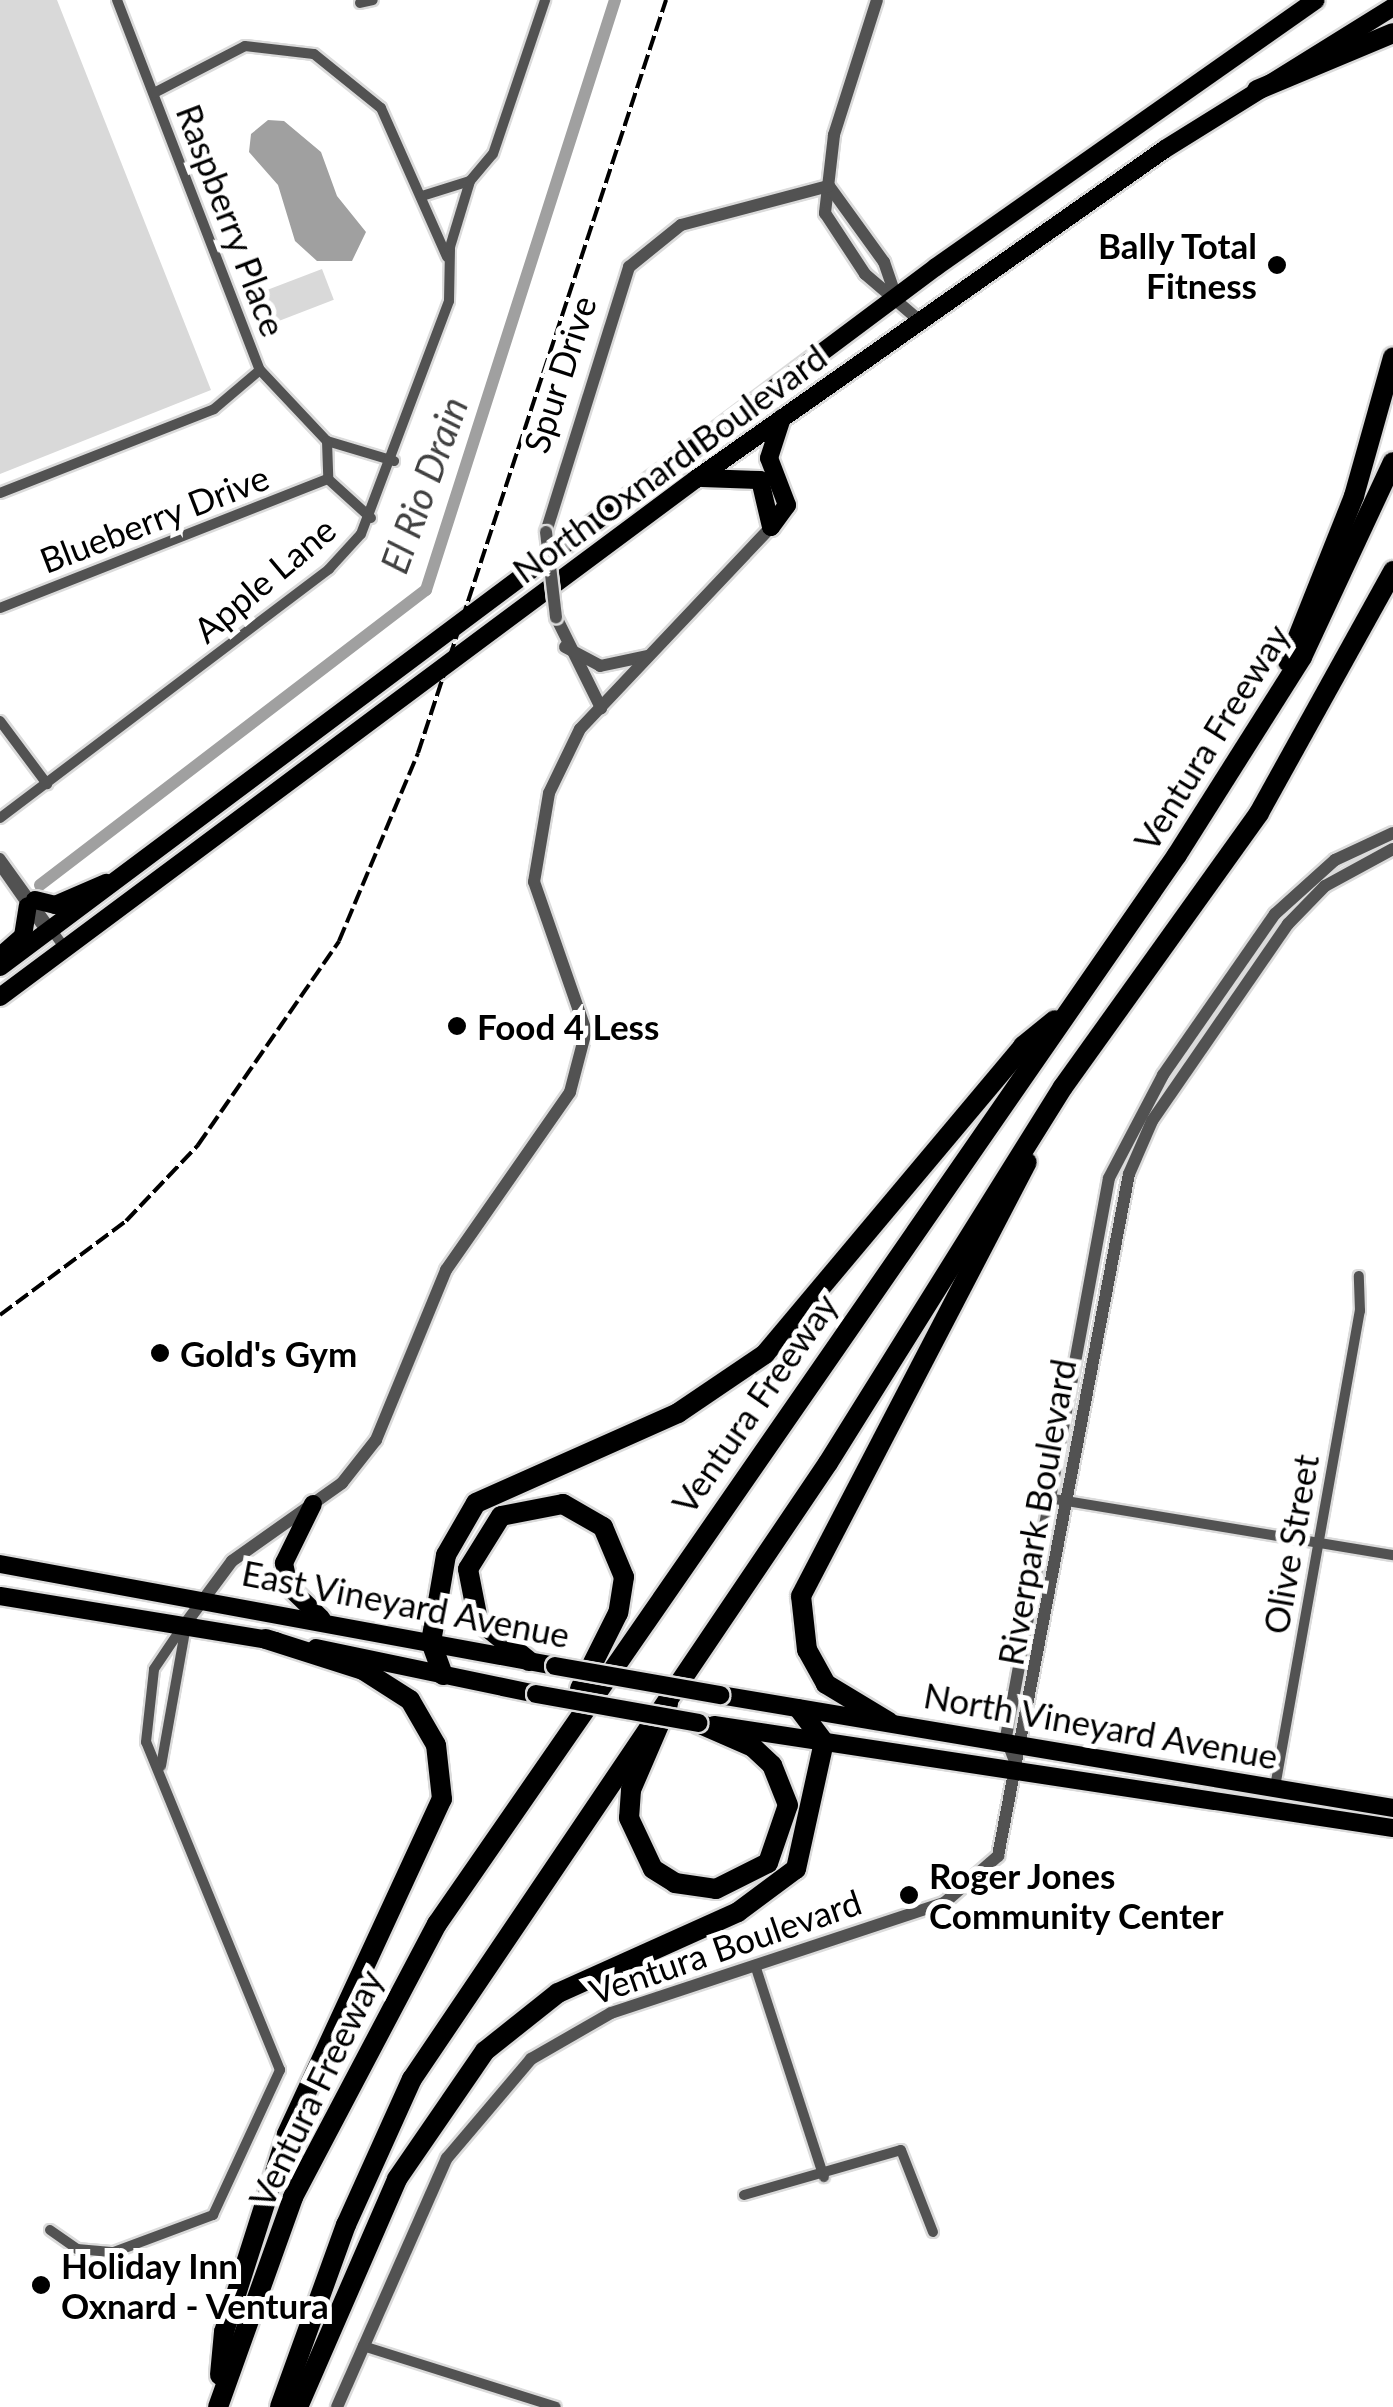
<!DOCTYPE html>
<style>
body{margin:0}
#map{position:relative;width:1393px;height:2407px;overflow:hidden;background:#fff;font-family:Lato,sans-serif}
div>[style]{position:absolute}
.green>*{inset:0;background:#d9d9d9;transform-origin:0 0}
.water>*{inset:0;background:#a0a0a0}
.canal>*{height:12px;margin:-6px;padding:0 6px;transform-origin:6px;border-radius:6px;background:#a0a0a0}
.roads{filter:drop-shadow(2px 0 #dbdbdb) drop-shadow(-2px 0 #dbdbdb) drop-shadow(0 2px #dbdbdb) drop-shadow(0 -2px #dbdbdb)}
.minor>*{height:10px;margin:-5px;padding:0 5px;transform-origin:5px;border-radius:5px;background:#525252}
.tertiary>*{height:12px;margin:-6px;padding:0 6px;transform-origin:6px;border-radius:6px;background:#525252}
.primary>*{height:18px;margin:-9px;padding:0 9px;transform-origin:9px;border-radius:9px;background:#000}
.motorway>*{height:20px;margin:-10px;padding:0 10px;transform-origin:10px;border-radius:10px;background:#000}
.rail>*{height:4px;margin-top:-2px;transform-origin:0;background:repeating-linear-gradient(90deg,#000 0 15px,transparent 0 20px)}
.bridges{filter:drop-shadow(2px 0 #dbdbdb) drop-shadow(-2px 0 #dbdbdb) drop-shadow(0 2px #dbdbdb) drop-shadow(0 -2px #dbdbdb)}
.tertiary-bridge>*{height:12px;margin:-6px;padding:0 6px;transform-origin:6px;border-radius:6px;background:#525252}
.primary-bridge>*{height:18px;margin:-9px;padding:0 9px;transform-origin:9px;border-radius:9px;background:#000}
.dots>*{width:28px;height:28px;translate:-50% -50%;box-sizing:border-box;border:5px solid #fff;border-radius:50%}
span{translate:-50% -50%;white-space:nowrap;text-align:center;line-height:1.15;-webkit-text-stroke:10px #fff;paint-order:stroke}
.street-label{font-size:35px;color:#000}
.poi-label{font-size:35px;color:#000;font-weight:700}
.right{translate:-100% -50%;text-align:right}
.left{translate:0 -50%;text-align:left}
.water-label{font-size:38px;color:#414141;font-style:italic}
</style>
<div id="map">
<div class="green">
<div style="clip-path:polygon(0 0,57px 0,211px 390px,0 474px)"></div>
<div style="left:322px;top:269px;width:33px;height:68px;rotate:69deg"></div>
</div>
<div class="water">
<div style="clip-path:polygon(268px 120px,284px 121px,321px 152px,337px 196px,366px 232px,352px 261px,317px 261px,295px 241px,278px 185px,249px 152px,251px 134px)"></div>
</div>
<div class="canal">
<div style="left:40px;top:885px;width:486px;rotate:-37.4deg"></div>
<div style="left:426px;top:590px;width:620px;rotate:-72.24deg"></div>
</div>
<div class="roads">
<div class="minor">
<div style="left:117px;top:0;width:397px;rotate:68.9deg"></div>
<div style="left:260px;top:370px;width:98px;rotate:46.7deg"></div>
<div style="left:327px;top:441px;width:70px;rotate:16.6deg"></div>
<div style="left:360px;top:3px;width:13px;rotate:-13deg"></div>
<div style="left:154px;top:93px;width:102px;rotate:-27.3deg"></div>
<div style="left:245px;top:46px;width:69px;rotate:6.6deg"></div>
<div style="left:314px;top:54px;width:86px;rotate:38.9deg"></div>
<div style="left:381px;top:108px;width:163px;rotate:66.1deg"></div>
<div style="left:422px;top:196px;width:50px;rotate:-17.4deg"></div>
<div style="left:470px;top:181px;width:35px;rotate:-50deg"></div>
<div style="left:493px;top:154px;width:163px;rotate:-71.3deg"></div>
<div style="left:327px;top:441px;width:38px;rotate:88deg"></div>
<div style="left:328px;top:479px;width:58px;rotate:42.2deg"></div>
<div style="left:0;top:493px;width:230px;rotate:-21.4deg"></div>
<div style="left:214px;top:409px;width:60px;rotate:-40.3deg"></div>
<div style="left:0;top:608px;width:352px;rotate:-21.5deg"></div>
<div style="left:0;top:721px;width:79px;rotate:53.3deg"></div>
<div style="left:0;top:818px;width:413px;rotate:-37.1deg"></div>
<div style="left:329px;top:569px;width:47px;rotate:-47.6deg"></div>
<div style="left:361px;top:534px;width:249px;rotate:-69.3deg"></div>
<div style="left:449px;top:301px;width:54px;rotate:-88.9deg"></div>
<div style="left:450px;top:247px;width:69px;rotate:-73.1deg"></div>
<div style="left:0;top:858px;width:113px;rotate:54.3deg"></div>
<div style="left:0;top:866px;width:82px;rotate:55deg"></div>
<div style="left:1048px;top:1498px;width:350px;rotate:9.4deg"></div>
<div style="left:161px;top:1766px;width:142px;rotate:-79.9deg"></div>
<div style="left:1275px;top:1787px;width:484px;rotate:-79.9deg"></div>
<div style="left:1360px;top:1311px;width:35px;rotate:-92deg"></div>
<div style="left:755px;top:1965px;width:223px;rotate:72deg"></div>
<div style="left:744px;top:2195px;width:163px;rotate:-16deg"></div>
<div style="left:901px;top:2150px;width:88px;rotate:68.7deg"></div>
<div style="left:50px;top:2230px;width:33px;rotate:35deg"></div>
<div style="left:77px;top:2249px;width:37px;rotate:5deg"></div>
<div style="left:114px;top:2252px;width:106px;rotate:-20.5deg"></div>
<div style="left:213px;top:2215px;width:160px;rotate:-65.2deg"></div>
<div style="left:280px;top:2070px;width:354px;rotate:-112.2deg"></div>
<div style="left:146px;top:1742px;width:73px;rotate:-83.7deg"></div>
<div style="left:154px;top:1669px;width:52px;rotate:-56deg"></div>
<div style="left:363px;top:2346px;width:202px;rotate:17.5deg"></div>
</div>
<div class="tertiary">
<div style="left:877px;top:0;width:142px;rotate:107.7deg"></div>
<div style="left:834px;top:135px;width:79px;rotate:96.6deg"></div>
<div style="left:825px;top:213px;width:73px;rotate:56.7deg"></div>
<div style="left:865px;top:274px;width:72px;rotate:40.5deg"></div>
<div style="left:829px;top:186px;width:94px;rotate:54.1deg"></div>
<div style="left:884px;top:262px;width:37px;rotate:71deg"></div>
<div style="left:546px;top:532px;width:278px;rotate:-72.6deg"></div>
<div style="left:629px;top:267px;width:67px;rotate:-38.9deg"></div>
<div style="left:681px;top:225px;width:153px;rotate:-14.8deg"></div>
<div style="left:556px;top:617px;width:102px;rotate:63.7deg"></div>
<div style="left:565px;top:647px;width:40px;rotate:28deg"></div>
<div style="left:600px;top:666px;width:49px;rotate:-11.8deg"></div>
<div style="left:186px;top:1623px;width:77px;rotate:-53.4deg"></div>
<div style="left:232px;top:1561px;width:135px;rotate:-35.3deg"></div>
<div style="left:342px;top:1483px;width:55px;rotate:-51.7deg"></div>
<div style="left:376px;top:1440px;width:184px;rotate:-67.6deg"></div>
<div style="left:446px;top:1270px;width:217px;rotate:-55.1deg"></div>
<div style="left:570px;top:1092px;width:63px;rotate:-75.3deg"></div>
<div style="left:586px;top:1031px;width:158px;rotate:-109.2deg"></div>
<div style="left:534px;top:882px;width:90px;rotate:-80.4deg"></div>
<div style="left:549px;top:793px;width:71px;rotate:-64.2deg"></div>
<div style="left:580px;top:729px;width:278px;rotate:-46.6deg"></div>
<div style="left:1018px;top:1769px;width:34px;rotate:-111deg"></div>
<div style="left:1006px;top:1737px;width:568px;rotate:-79.56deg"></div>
<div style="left:1109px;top:1178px;width:116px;rotate:-62.3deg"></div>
<div style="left:1163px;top:1075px;width:196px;rotate:-55.2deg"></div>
<div style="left:1275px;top:914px;width:81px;rotate:-42deg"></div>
<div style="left:1335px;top:860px;width:64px;rotate:-25deg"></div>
<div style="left:337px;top:2407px;width:272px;rotate:-66.2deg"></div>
<div style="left:447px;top:2158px;width:130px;rotate:-49.7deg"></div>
<div style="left:531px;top:2059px;width:92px;rotate:-29.9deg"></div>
<div style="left:611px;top:2013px;width:351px;rotate:-18.3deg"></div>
<div style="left:944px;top:1903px;width:72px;rotate:-41deg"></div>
<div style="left:998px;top:1856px;width:694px;rotate:-79.13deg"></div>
<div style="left:1129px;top:1174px;width:58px;rotate:-66.5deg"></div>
<div style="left:1152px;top:1121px;width:239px;rotate:-55.4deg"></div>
<div style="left:1288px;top:924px;width:53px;rotate:-45.8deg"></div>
<div style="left:1325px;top:886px;width:77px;rotate:-28.6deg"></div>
</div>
<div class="primary">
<div style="left:702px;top:478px;width:58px;rotate:2deg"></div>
<div style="left:760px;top:480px;width:48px;rotate:76.8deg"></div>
<div style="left:771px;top:527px;width:27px;rotate:-54deg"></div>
<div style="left:787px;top:505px;width:50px;rotate:-111deg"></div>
<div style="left:769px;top:458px;width:42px;rotate:-72deg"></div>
<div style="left:35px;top:900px;width:21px;rotate:14deg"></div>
<div style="left:55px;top:905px;width:56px;rotate:-23.3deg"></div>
<div style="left:6px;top:951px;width:23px;rotate:-41deg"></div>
<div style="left:23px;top:936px;width:30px;rotate:-81deg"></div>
<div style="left:0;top:967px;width:1169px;rotate:-36.79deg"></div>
<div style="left:936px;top:267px;width:464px;rotate:-35.1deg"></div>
<div style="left:0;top:997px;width:868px;rotate:-36.66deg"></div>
<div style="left:696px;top:479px;width:573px;rotate:-35.13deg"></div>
<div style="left:1165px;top:149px;width:269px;rotate:-31.9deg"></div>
<div style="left:313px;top:1504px;width:66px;rotate:116.2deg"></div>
<div style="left:284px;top:1563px;width:25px;rotate:78deg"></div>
<div style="left:289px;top:1587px;width:45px;rotate:44.1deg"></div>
<div style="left:0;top:1564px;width:564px;rotate:10.41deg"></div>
<div style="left:0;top:1596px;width:280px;rotate:9.3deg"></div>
<div style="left:316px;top:1648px;width:225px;rotate:11.8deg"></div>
<div style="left:720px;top:1695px;width:682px;rotate:9.53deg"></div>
<div style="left:714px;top:1725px;width:687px;rotate:8.63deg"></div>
</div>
<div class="motorway">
<div style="left:1257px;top:90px;width:147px;rotate:-22.7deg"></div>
<div style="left:1288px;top:662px;width:179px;rotate:-68.3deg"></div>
<div style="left:1354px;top:496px;width:144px;rotate:-74.3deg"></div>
<div style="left:529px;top:1661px;width:65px;rotate:-141.2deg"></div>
<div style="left:478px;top:1620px;width:52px;rotate:-101.1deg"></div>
<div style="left:468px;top:1569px;width:62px;rotate:-58.1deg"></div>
<div style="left:501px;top:1516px;width:63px;rotate:-11deg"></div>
<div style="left:563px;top:1504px;width:46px;rotate:29.9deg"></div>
<div style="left:603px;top:1527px;width:54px;rotate:67.2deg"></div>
<div style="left:624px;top:1577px;width:36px;rotate:99deg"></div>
<div style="left:618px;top:1613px;width:85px;rotate:116.6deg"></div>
<div style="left:443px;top:1675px;width:35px;rotate:-110deg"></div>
<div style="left:431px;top:1642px;width:88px;rotate:-80.2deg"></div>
<div style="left:446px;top:1555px;width:60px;rotate:-60deg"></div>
<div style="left:476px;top:1503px;width:221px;rotate:-24deg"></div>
<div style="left:678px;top:1413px;width:105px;rotate:-34.1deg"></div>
<div style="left:765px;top:1354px;width:402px;rotate:-50deg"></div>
<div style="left:1023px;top:1046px;width:41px;rotate:-39.1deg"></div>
<div style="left:668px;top:1704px;width:94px;rotate:113.3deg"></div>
<div style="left:631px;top:1790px;width:28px;rotate:94deg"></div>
<div style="left:629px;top:1818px;width:56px;rotate:64.8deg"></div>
<div style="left:653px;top:1869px;width:26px;rotate:32deg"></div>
<div style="left:675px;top:1883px;width:41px;rotate:8.3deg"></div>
<div style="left:716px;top:1889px;width:58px;rotate:-26.6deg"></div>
<div style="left:768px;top:1863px;width:61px;rotate:-71deg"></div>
<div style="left:788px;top:1805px;width:43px;rotate:-111.8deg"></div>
<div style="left:772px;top:1765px;width:26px;rotate:-137deg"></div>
<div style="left:753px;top:1747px;width:60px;rotate:-156.4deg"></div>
<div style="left:889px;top:1722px;width:74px;rotate:-148.9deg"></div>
<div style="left:826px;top:1684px;width:39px;rotate:-119deg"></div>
<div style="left:807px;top:1650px;width:54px;rotate:-96.3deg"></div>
<div style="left:801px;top:1596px;width:489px;rotate:-62.5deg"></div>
<div style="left:220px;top:2375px;width:43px;rotate:-84.7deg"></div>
<div style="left:224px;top:2332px;width:208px;rotate:-72.3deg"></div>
<div style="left:287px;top:2134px;width:369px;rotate:-65.2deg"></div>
<div style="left:442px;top:1799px;width:54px;rotate:-96.3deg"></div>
<div style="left:436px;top:1745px;width:52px;rotate:-120deg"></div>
<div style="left:410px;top:1700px;width:56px;rotate:-147.4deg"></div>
<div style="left:363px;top:1670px;width:102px;rotate:-162.3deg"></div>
<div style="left:218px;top:2407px;width:223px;rotate:-70.3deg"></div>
<div style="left:293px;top:2197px;width:309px;rotate:-62.2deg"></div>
<div style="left:437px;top:1924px;width:1300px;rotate:-55.31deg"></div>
<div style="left:1177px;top:855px;width:234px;rotate:-57.7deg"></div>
<div style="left:1302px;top:657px;width:215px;rotate:-65deg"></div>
<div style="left:280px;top:2407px;width:194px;rotate:-70.1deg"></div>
<div style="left:346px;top:2225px;width:160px;rotate:-65.7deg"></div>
<div style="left:412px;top:2079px;width:743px;rotate:-55.97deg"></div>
<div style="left:828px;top:1463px;width:443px;rotate:-58deg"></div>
<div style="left:1063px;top:1087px;width:337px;rotate:-54.4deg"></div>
<div style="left:1259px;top:813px;width:277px;rotate:-61deg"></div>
<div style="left:298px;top:2407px;width:249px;rotate:-66.5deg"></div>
<div style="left:397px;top:2179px;width:155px;rotate:-55.5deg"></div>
<div style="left:485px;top:2051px;width:93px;rotate:-38.5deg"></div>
<div style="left:558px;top:1993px;width:197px;rotate:-24.2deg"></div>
<div style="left:738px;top:1912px;width:72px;rotate:-36.6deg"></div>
<div style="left:796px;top:1869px;width:130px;rotate:-77.6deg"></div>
<div style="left:824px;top:1742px;width:41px;rotate:-127.1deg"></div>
</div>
</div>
<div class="rail">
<div style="left:0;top:1315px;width:157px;rotate:-36.7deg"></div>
<div style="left:126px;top:1221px;width:105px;rotate:-46.5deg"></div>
<div style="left:198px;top:1145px;width:248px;rotate:-55.3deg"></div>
<div style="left:339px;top:941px;width:204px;rotate:-67.2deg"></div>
<div style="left:418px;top:753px;width:793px;rotate:-71.77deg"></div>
</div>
<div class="bridges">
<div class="tertiary-bridge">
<div style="left:546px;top:532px;width:86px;rotate:83.3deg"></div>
</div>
<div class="primary-bridge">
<div style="left:555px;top:1666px;width:168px;rotate:10deg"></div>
<div style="left:536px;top:1694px;width:165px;rotate:10.1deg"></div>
</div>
</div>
<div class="dots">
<div style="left:1277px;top:265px;background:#000"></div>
<div style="left:457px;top:1026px;background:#000"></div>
<div style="left:160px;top:1353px;background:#000"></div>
<div style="left:909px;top:1895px;background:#000"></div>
<div style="left:41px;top:2285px;background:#000"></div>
</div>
<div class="street-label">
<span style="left:232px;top:220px;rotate:69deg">Raspberry Place</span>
<span style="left:559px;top:374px;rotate:-72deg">Spur Drive</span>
<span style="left:669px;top:463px;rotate:-36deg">North Oxnard Boulevard</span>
<span style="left:154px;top:518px;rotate:-21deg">Blueberry Drive</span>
<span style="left:264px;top:579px;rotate:-40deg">Apple Lane</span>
<span style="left:1211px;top:737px;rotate:-58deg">Ventura Freeway</span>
<span style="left:754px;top:1403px;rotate:-55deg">Ventura Freeway</span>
<span style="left:1036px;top:1512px;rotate:-80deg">Riverpark Boulevard</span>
<span style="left:1290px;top:1544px;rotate:-80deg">Olive Street</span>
<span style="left:406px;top:1603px;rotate:11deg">East Vineyard Avenue</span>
<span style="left:1101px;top:1725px;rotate:10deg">North Vineyard Avenue</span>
<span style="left:725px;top:1946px;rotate:-19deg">Ventura Boulevard</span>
<span style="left:315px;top:2088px;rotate:-64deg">Ventura Freeway</span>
</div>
<div class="poi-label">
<span class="right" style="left:1257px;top:265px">Bally Total<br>Fitness</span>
<span class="left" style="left:477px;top:1026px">Food 4 Less</span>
<span class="left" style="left:180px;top:1353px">Gold's Gym</span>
<span class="left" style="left:929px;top:1895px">Roger Jones<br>Community Center</span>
<span class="left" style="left:61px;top:2285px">Holiday Inn<br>Oxnard - Ventura</span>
</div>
<div class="water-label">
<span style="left:424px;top:485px;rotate:-70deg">El Rio Drain</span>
</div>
</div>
